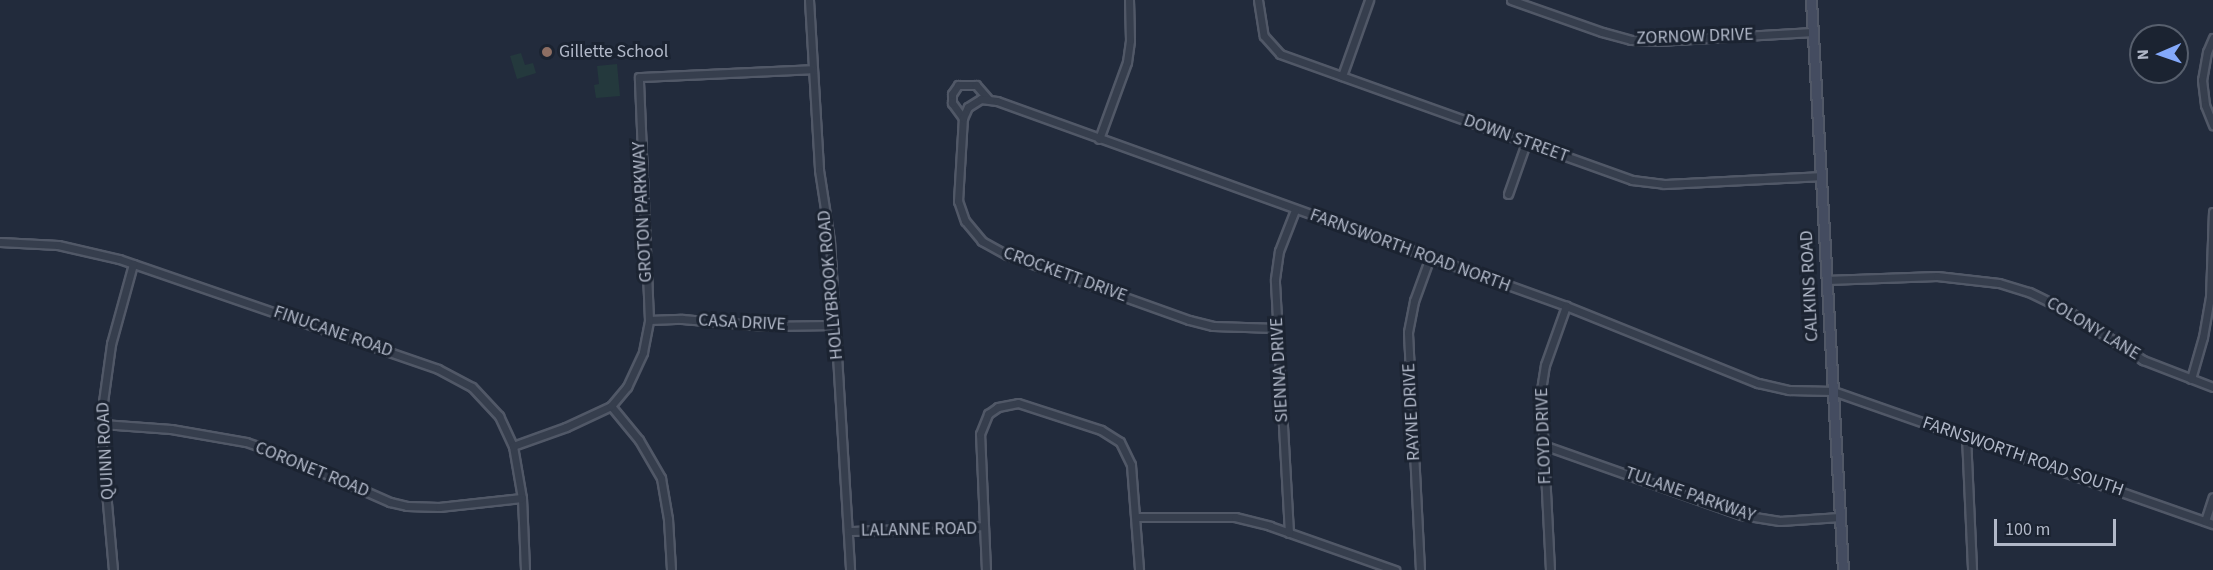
<!DOCTYPE html>
<style>
body{margin:0}
#map{position:relative;width:2213px;height:570px;overflow:hidden;background:#222b3c;font-family:"Source Sans 3",sans-serif}
div>[style]{position:absolute}
.green>*{inset:0;background:#24393d}
.roads{filter:drop-shadow(2px 0 #515867) drop-shadow(-2px 0 #515867) drop-shadow(0 2px #515867) drop-shadow(0 -2px #515867)}
.minor>*{height:7px;margin:-3.5px;padding:0 3.5px;transform-origin:3.5px;border-radius:3.5px;background:#363e4d}
.secondary>*{height:9px;margin:-4.5px;padding:0 4.5px;transform-origin:4.5px;border-radius:4.5px;background:#444c60}
.dots>*{width:16px;height:16px;translate:-50% -50%;box-sizing:border-box;border:3px solid #1b2331;border-radius:50%}
span{translate:-50% -50%;white-space:nowrap;text-align:center;line-height:1.15;-webkit-text-stroke:6px #1b2331;paint-order:stroke}
.street-label{font-size:18px;color:#b1b8c8}
.poi-label{font-size:18px;color:#b1b8c8}
.left{translate:0 -50%;text-align:left}
.north{position:absolute;left:2129px;top:24px;width:60px;height:60px;box-sizing:border-box;background:#1b2331;border:2px solid #575f6d;border-radius:50%;rotate:268deg;font-size:16px;font-weight:700;line-height:24px;text-align:center;color:#b1b8c8}
.north::after{content:'';display:block;margin:auto;width:21px;height:27px;background:#84a9fb;clip-path:polygon(50% 0,100% 100%,50% 72%,0 100%)}
.scale{position:absolute;left:1994px;top:519px;width:122px;height:27px;box-sizing:border-box;border:3px solid #b1b8c8;border-top:0;padding-left:8px;font-size:18px;line-height:21px;white-space:nowrap;color:#b1b8c8;-webkit-text-stroke:4px #1b2331;paint-order:stroke}
</style>
<div id="map">
<div class="green">
<div style="clip-path:polygon(521px 53px,525px 65px,533px 63px,536px 73px,517px 79px,510px 56px)"></div>
<div style="clip-path:polygon(617px 64px,620px 96px,596px 98px,594px 85px,599px 84px,597px 66px)"></div>
</div>
<div class="roads">
<div class="minor">
<div style="left:809px;top:0;width:170px;rotate:86.6deg"></div>
<div style="left:819px;top:170px;width:72px;rotate:81.2deg"></div>
<div style="left:830px;top:241px;width:330px;rotate:86.5deg"></div>
<div style="left:1258px;top:0;width:36px;rotate:81deg"></div>
<div style="left:1264px;top:36px;width:24px;rotate:48deg"></div>
<div style="left:1280px;top:54px;width:374px;rotate:19.7deg"></div>
<div style="left:1632px;top:180px;width:32px;rotate:7deg"></div>
<div style="left:1664px;top:184px;width:156px;rotate:-2.9deg"></div>
<div style="left:1511px;top:0;width:96px;rotate:19.4deg"></div>
<div style="left:1602px;top:32px;width:30px;rotate:15deg"></div>
<div style="left:1631px;top:40px;width:27px;rotate:2deg"></div>
<div style="left:1658px;top:41px;width:155px;rotate:-3.3deg"></div>
<div style="left:2213px;top:38px;width:15px;rotate:113deg"></div>
<div style="left:2207px;top:52px;width:28px;rotate:100deg"></div>
<div style="left:2202px;top:80px;width:25px;rotate:83deg"></div>
<div style="left:2205px;top:105px;width:22px;rotate:68deg"></div>
<div style="left:1342px;top:76px;width:81px;rotate:-70.4deg"></div>
<div style="left:963px;top:118px;width:19px;rotate:-126deg"></div>
<div style="left:952px;top:103px;width:9px;rotate:-90deg"></div>
<div style="left:952px;top:94px;width:11px;rotate:-56deg"></div>
<div style="left:958px;top:85px;width:18px"></div>
<div style="left:976px;top:85px;width:18px;rotate:49deg"></div>
<div style="left:1099px;top:139px;width:82px;rotate:-70deg"></div>
<div style="left:1127px;top:62px;width:22px;rotate:-82deg"></div>
<div style="left:1130px;top:40px;width:40px;rotate:-91.4deg"></div>
<div style="left:1508px;top:194px;width:54px;rotate:-70.6deg"></div>
<div style="left:0;top:242px;width:58px;rotate:3deg"></div>
<div style="left:58px;top:245px;width:63px;rotate:12.9deg"></div>
<div style="left:119px;top:259px;width:337px;rotate:19deg"></div>
<div style="left:438px;top:369px;width:38px;rotate:28deg"></div>
<div style="left:472px;top:387px;width:40px;rotate:47deg"></div>
<div style="left:499px;top:416px;width:33px;rotate:65deg"></div>
<div style="left:513px;top:446px;width:53px;rotate:80.2deg"></div>
<div style="left:522px;top:498px;width:72px;rotate:87.6deg"></div>
<div style="left:1826px;top:280px;width:111px;rotate:-2.1deg"></div>
<div style="left:1937px;top:276px;width:62px;rotate:6.4deg"></div>
<div style="left:1999px;top:283px;width:31px;rotate:17deg"></div>
<div style="left:2029px;top:292px;width:43px;rotate:26deg"></div>
<div style="left:2068px;top:311px;width:90px;rotate:33.2deg"></div>
<div style="left:2143px;top:360px;width:75px;rotate:21.1deg"></div>
<div style="left:649px;top:320px;width:33px;rotate:-2deg"></div>
<div style="left:682px;top:319px;width:84px;rotate:4.8deg"></div>
<div style="left:766px;top:326px;width:69px;rotate:-0.8deg"></div>
<div style="left:1277px;top:328px;width:64px;rotate:-178.2deg"></div>
<div style="left:1213px;top:326px;width:25px;rotate:-166deg"></div>
<div style="left:1189px;top:320px;width:193px;rotate:-160.3deg"></div>
<div style="left:1007px;top:255px;width:29px;rotate:-151deg"></div>
<div style="left:982px;top:241px;width:26px;rotate:-130deg"></div>
<div style="left:965px;top:221px;width:21px;rotate:-109deg"></div>
<div style="left:958px;top:201px;width:83px;rotate:-86.6deg"></div>
<div style="left:963px;top:118px;width:12px;rotate:-66deg"></div>
<div style="left:968px;top:107px;width:15px;rotate:-32deg"></div>
<div style="left:981px;top:99px;width:16px;rotate:7deg"></div>
<div style="left:997px;top:101px;width:605px;rotate:19.81deg"></div>
<div style="left:1566px;top:306px;width:207px;rotate:21.9deg"></div>
<div style="left:1758px;top:383px;width:32px;rotate:13deg"></div>
<div style="left:1789px;top:390px;width:44px;rotate:1.3deg"></div>
<div style="left:1833px;top:391px;width:403px;rotate:19.3deg"></div>
<div style="left:2191px;top:379px;width:44px;rotate:-74.1deg"></div>
<div style="left:2203px;top:337px;width:41px;rotate:-80.1deg"></div>
<div style="left:2210px;top:297px;width:85px;rotate:-88deg"></div>
<div style="left:611px;top:406px;width:44px;rotate:50.5deg"></div>
<div style="left:639px;top:440px;width:44px;rotate:59.9deg"></div>
<div style="left:661px;top:478px;width:42px;rotate:80.3deg"></div>
<div style="left:668px;top:519px;width:51px;rotate:86.6deg"></div>
<div style="left:102px;top:424px;width:69px;rotate:4.1deg"></div>
<div style="left:171px;top:429px;width:76px;rotate:9.8deg"></div>
<div style="left:246px;top:442px;width:37px;rotate:19deg"></div>
<div style="left:281px;top:454px;width:119px;rotate:23.8deg"></div>
<div style="left:390px;top:502px;width:17px;rotate:13deg"></div>
<div style="left:407px;top:506px;width:32px;rotate:2deg"></div>
<div style="left:439px;top:507px;width:83px;rotate:-6.2deg"></div>
<div style="left:1966px;top:436px;width:134px;rotate:87.4deg"></div>
<div style="left:1543px;top:445px;width:211px;rotate:19.4deg"></div>
<div style="left:1742px;top:515px;width:38px;rotate:9deg"></div>
<div style="left:1780px;top:521px;width:60px;rotate:-3.8deg"></div>
<div style="left:513px;top:446px;width:56px;rotate:-19.7deg"></div>
<div style="left:566px;top:427px;width:50px;rotate:-25deg"></div>
<div style="left:611px;top:406px;width:25px;rotate:-50deg"></div>
<div style="left:627px;top:387px;width:38px;rotate:-65deg"></div>
<div style="left:643px;top:352px;width:33px;rotate:-79deg"></div>
<div style="left:649px;top:320px;width:243px;rotate:-92.4deg"></div>
<div style="left:639px;top:77px;width:174px;rotate:-2.6deg"></div>
<div style="left:1136px;top:517px;width:99px"></div>
<div style="left:1235px;top:517px;width:36px;rotate:14deg"></div>
<div style="left:1270px;top:526px;width:133px;rotate:19.4deg"></div>
<div style="left:2205px;top:521px;width:25px;rotate:-72deg"></div>
<div style="left:849px;top:531px;width:135px;rotate:-2.1deg"></div>
<div style="left:1289px;top:533px;width:254px;rotate:-93.2deg"></div>
<div style="left:1275px;top:279px;width:28px;rotate:-82deg"></div>
<div style="left:1279px;top:251px;width:44px;rotate:-68.7deg"></div>
<div style="left:113px;top:570px;width:123px;rotate:-95.1deg"></div>
<div style="left:102px;top:447px;width:45px;rotate:-88.7deg"></div>
<div style="left:103px;top:402px;width:59px;rotate:-82.1deg"></div>
<div style="left:111px;top:344px;width:83px;rotate:-74.6deg"></div>
<div style="left:986px;top:570px;width:136px;rotate:-92.5deg"></div>
<div style="left:980px;top:434px;width:22px;rotate:-68deg"></div>
<div style="left:988px;top:414px;width:12px;rotate:-35deg"></div>
<div style="left:998px;top:407px;width:20px;rotate:-11deg"></div>
<div style="left:1018px;top:403px;width:87px;rotate:18deg"></div>
<div style="left:1101px;top:430px;width:22px;rotate:32deg"></div>
<div style="left:1120px;top:442px;width:25px;rotate:64deg"></div>
<div style="left:1131px;top:465px;width:105px;rotate:85.6deg"></div>
<div style="left:1420px;top:570px;width:238px;rotate:-92.9deg"></div>
<div style="left:1408px;top:332px;width:32px;rotate:-79deg"></div>
<div style="left:1414px;top:301px;width:47px;rotate:-70deg"></div>
<div style="left:1550px;top:570px;width:180px;rotate:-92.9deg"></div>
<div style="left:1541px;top:390px;width:25px;rotate:-81deg"></div>
<div style="left:1545px;top:365px;width:63px;rotate:-70.4deg"></div>
</div>
<div class="secondary">
<div style="left:1811px;top:0;width:571px;rotate:86.79deg"></div>
</div>
</div>
<div class="dots">
<div style="left:547px;top:52px;background:#8d6e63"></div>
</div>
<div class="street-label">
<span style="left:1695px;top:37px;rotate:-2deg">ZORNOW DRIVE</span>
<span style="left:1516px;top:139px;rotate:20deg">DOWN STREET</span>
<span style="left:643px;top:212px;rotate:-93deg">GROTON PARKWAY</span>
<span style="left:1410px;top:251px;rotate:20deg">FARNSWORTH ROAD NORTH</span>
<span style="left:1065px;top:275px;rotate:20deg">CROCKETT DRIVE</span>
<span style="left:831px;top:285px;rotate:-95deg">HOLLYBROOK ROAD</span>
<span style="left:1810px;top:286px;rotate:-93deg">CALKINS ROAD</span>
<span style="left:742px;top:323px;rotate:3deg">CASA DRIVE</span>
<span style="left:2093px;top:329px;rotate:31deg">COLONY LANE</span>
<span style="left:333px;top:332px;rotate:19deg">FINUCANE ROAD</span>
<span style="left:1280px;top:370px;rotate:-93deg">SIENNA DRIVE</span>
<span style="left:1412px;top:412px;rotate:-93deg">RAYNE DRIVE</span>
<span style="left:1544px;top:436px;rotate:-92deg">FLOYD DRIVE</span>
<span style="left:106px;top:451px;rotate:-93deg">QUINN ROAD</span>
<span style="left:2023px;top:457px;rotate:19deg">FARNSWORTH ROAD SOUTH</span>
<span style="left:312px;top:470px;rotate:22deg">CORONET ROAD</span>
<span style="left:1690px;top:495px;rotate:19deg">TULANE PARKWAY</span>
<span style="left:919px;top:530px;rotate:-1deg">LALANNE ROAD</span>
</div>
<div class="poi-label">
<span class="left" style="left:559px;top:52px">Gillette School</span>
</div>
<div class="north">N</div>
<div class="scale">100 m</div>
</div>
